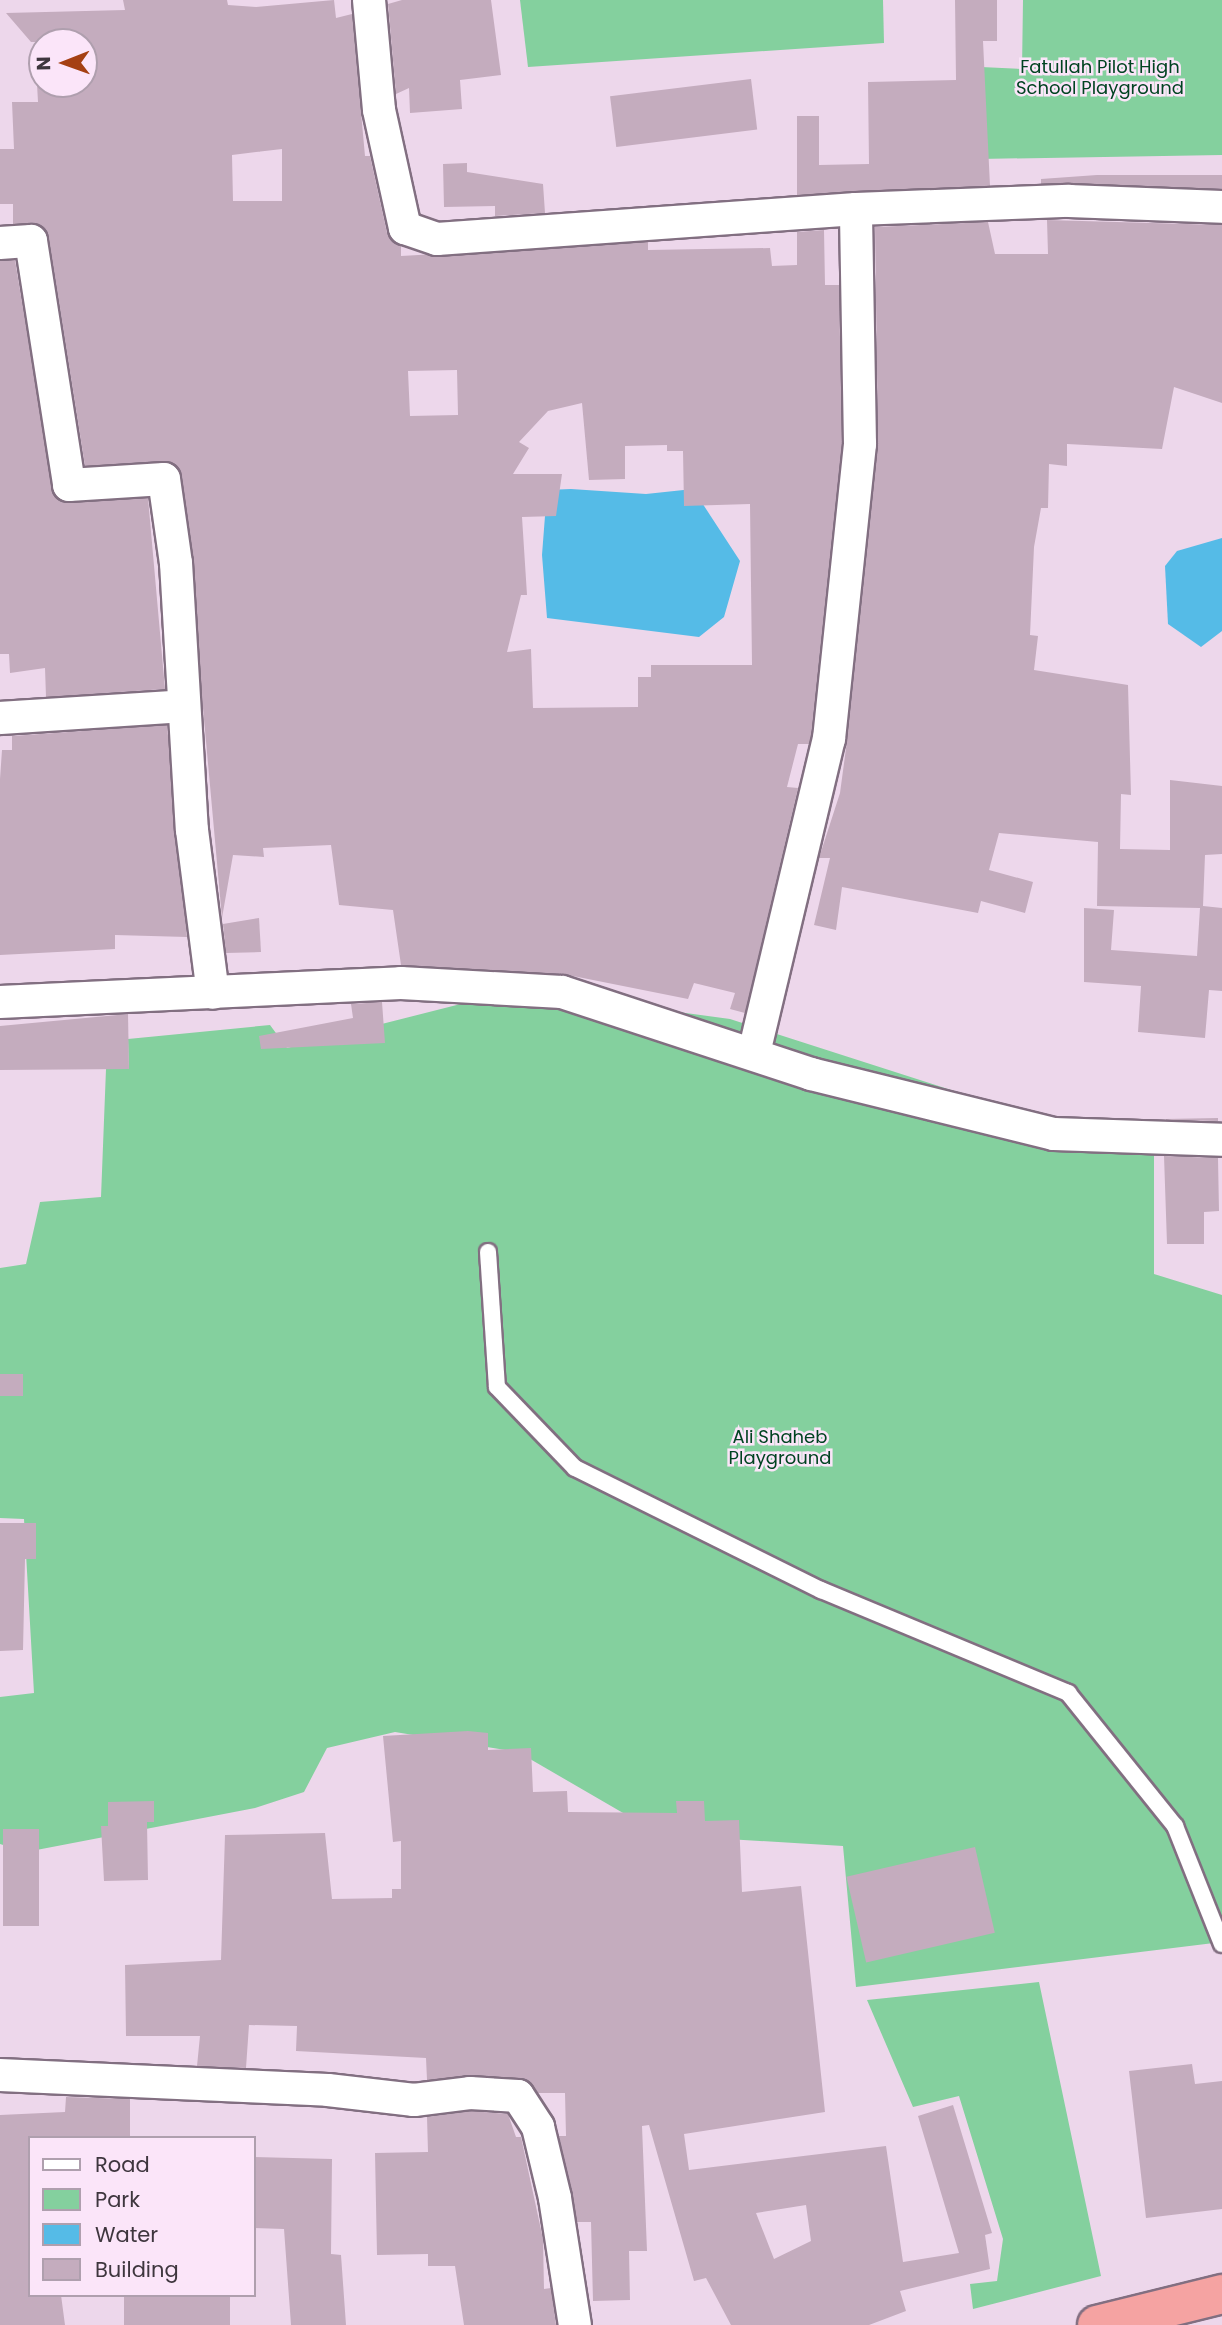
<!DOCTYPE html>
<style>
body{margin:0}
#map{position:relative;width:1222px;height:2325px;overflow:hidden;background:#edd7eb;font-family:Poppins,sans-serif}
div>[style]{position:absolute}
.green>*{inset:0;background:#84d09e}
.water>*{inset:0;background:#55bbe7}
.building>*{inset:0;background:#c4acbe;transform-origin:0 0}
.roads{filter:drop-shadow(2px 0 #826f81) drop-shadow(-2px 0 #826f81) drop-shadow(0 2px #826f81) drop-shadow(0 -2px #826f81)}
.lane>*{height:16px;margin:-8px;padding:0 8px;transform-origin:8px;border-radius:8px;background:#fff}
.street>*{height:32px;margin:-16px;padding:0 16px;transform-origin:16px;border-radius:16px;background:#fff}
.highway>*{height:38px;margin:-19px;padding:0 19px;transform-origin:19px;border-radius:19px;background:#f5a3a2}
span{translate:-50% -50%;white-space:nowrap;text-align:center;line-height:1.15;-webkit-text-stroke:5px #fbe5f9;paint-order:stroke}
.park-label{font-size:18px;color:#004321}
.legend{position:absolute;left:28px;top:2136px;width:228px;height:161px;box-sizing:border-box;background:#fbe5f9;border:2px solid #af9fae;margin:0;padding:9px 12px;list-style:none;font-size:21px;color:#3e363e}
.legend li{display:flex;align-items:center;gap:14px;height:35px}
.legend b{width:35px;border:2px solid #af9fae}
.north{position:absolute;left:28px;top:28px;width:70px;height:70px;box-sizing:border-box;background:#fbe5f9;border:2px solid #af9fae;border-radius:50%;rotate:269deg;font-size:19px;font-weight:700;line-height:28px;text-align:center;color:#3e363e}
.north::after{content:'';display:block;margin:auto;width:24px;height:32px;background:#a54013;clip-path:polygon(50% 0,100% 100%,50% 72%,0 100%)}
</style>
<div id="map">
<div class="green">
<div style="clip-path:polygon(520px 0,883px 0,884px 43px,528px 67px)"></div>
<div style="clip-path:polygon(1023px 0,1222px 0,1222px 155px,979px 159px,981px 67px,1022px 69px)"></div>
<div style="clip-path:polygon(516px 990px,730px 1019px,1154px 1155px,1154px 1274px,1222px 1295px,1222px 1942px,856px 1987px,843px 1846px,661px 1835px,518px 1752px,395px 1732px,327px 1748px,304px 1792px,255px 1808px,26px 1852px,0 1844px,0 1697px,34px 1693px,24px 1519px,0 1518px,0 1268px,26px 1264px,40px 1202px,101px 1197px,106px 1069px,129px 1068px,128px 1039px,270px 1025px,287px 1048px)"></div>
<div style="clip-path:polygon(1039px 1982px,1101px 2276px,973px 2309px,970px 2284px,997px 2281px,1003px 2239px,959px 2096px,913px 2107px,867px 2000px)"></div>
</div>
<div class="water">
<div style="clip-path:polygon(571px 489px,646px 494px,693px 489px,740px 561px,724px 617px,699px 637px,547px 618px,542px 555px,547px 490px)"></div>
<div style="clip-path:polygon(1222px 538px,1222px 631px,1201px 647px,1168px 624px,1165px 566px,1177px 551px)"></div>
</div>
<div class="building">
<div style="clip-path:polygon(evenodd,123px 0,227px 0,228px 5px,256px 7px,334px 0,336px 18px,352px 14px,365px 156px,370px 156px,387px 233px,401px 246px,401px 256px,648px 242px,648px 250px,770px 248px,772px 266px,797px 265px,797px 232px,824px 230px,825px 285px,839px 285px,842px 443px,811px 736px,809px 744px,798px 744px,787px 787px,798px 788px,745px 1013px,730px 1009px,735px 993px,694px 983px,688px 999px,563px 974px,401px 965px,393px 910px,339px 905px,331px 845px,263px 848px,264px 857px,233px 855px,222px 918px,182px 476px,163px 461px,85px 466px,49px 238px,38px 224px,13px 224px,13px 204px,0 204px,0 149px,14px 149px,12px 102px,38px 102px,37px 84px,84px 84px,84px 42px,31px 42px,6px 13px,125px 10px,123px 0,282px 149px,282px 201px,233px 201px,232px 155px,282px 149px,123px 0,457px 370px,458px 415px,410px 416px,408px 371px,457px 370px,123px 0,582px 403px,589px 480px,625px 479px,625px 446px,667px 445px,667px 451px,683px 451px,684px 506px,750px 504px,752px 665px,651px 665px,651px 677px,638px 677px,638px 707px,533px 708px,531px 649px,507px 652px,521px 595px,527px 595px,522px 517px,556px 516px,562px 474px,513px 474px,529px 448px,519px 442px,548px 411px,582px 403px)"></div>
<div style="clip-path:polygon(402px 0,491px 0,501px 75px,460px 80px,462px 109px,410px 113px,409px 88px,396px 94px,388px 4px)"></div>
<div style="clip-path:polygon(955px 0,997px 0,997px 41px,983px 41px,990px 186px,797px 195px,797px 116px,819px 116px,819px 165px,869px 164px,868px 82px,956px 80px)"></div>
<div style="left:751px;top:79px;width:51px;height:142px;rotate:83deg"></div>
<div style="clip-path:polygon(467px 163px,467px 172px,543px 184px,545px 213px,495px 216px,495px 206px,444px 207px,443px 164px)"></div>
<div style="clip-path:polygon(1097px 175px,1222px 175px,1222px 189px,1041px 184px,1041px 179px)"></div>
<div style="clip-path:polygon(1047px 220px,1222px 225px,1222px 403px,1174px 387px,1162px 449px,1067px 444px,1067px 466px,1049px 464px,1048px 508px,1041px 508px,1034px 547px,1030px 635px,1038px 636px,1034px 670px,1128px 685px,1131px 795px,1121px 794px,1120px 849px,1170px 850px,1170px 780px,1222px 786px,1222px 854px,1205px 855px,1203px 906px,1222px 908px,1222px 991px,1209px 990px,1205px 1038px,1138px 1032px,1141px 986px,1084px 982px,1084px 908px,1114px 910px,1111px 950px,1197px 956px,1200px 908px,1097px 906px,1098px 842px,999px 833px,989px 870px,1033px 882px,1025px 913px,981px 901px,978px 913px,842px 887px,836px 930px,814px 925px,830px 858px,819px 858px,840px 793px,847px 741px,878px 446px,875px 227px,988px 222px,995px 254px,1048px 254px)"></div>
<div style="clip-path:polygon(15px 260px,54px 496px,70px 503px,148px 498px,165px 689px,46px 697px,45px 668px,10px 673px,9px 654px,0 654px,0 261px)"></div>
<div style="clip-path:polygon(167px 725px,187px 937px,115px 935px,115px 949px,0 955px,0 779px,2px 750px,12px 750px,12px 736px)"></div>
<div style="clip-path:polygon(259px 918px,261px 952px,226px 953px,223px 924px)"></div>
<div style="clip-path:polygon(382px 1002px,385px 1043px,261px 1049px,259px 1036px,353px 1018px,351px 1004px)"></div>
<div style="clip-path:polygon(128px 1014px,129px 1069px,0 1070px,0 1026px)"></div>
<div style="clip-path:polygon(1218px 1118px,1218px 1121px,1166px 1120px,1166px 1119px)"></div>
<div style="clip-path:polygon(1164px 1156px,1218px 1158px,1219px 1211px,1204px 1212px,1204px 1244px,1167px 1244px)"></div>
<div style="left:0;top:1374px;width:23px;height:22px"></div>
<div style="clip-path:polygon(0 1523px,36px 1523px,36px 1559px,25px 1559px,23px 1650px,0 1651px)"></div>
<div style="clip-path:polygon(evenodd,468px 1731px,488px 1733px,488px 1750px,531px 1748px,533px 1792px,567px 1791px,568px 1812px,677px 1813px,676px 1801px,704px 1801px,705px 1821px,739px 1820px,742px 1892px,801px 1886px,825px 2112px,684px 2134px,689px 2170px,886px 2146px,903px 2262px,959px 2253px,918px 2116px,953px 2105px,992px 2233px,985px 2235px,990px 2269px,900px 2291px,906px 2311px,869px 2325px,731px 2325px,706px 2278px,694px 2281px,649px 2125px,642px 2126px,647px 2251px,629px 2251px,630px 2300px,593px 2301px,591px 2222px,577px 2222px,559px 2136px,566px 2136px,565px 2093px,538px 2093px,519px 2078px,427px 2080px,426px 2058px,296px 2051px,297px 2026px,249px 2025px,246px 2068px,197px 2066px,200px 2036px,126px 2036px,125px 1965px,221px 1960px,225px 1835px,325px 1833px,332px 1899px,392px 1898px,392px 1889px,401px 1889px,401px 1841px,393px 1842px,383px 1736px,468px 1731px,806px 2205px,811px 2241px,774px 2259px,756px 2213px,806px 2205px)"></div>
<div style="clip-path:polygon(154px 1801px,154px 1822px,147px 1822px,148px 1880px,104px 1881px,101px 1826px,108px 1826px,108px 1802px)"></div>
<div style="left:3px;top:1829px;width:36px;height:97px"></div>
<div style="left:975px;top:1847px;width:88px;height:132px;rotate:77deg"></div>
<div style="clip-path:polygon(1192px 2064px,1195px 2084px,1222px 2081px,1222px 2209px,1146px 2218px,1129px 2071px)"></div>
<div style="clip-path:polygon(66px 2097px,130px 2099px,130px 2138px,30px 2138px,30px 2295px,61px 2295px,65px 2325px,0 2325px,0 2115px,65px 2112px)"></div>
<div style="clip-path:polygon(471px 2111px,508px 2114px,516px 2137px,521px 2137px,543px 2239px,544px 2289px,551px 2288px,556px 2325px,464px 2325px,455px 2266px,428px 2266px,428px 2254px,377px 2255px,375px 2153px,428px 2152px,427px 2117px)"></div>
<div style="clip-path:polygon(254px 2157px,332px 2159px,331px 2254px,341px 2255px,346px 2325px,291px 2325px,284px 2229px,254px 2228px)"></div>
<div style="left:124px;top:2295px;width:106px;height:31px"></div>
</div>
<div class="roads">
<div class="lane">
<div style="left:488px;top:1252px;width:135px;rotate:86.2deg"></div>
<div style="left:497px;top:1387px;width:112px;rotate:46.1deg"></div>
<div style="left:575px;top:1468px;width:275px;rotate:26.4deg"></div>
<div style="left:821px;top:1590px;width:268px;rotate:22.6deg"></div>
<div style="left:1068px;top:1693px;width:171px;rotate:51.2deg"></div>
<div style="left:1175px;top:1826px;width:127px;rotate:68.3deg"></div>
</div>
<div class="street">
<div style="left:369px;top:0;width:110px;rotate:84.8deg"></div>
<div style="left:379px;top:110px;width:121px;rotate:77.6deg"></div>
<div style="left:405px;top:228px;width:34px;rotate:19deg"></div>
<div style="left:437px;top:239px;width:420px;rotate:-4.1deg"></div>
<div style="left:856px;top:209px;width:213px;rotate:-2.2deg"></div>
<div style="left:1069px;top:201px;width:153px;rotate:2.2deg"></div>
<div style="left:0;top:243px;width:31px;rotate:-4deg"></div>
<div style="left:31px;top:241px;width:247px;rotate:81.1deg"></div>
<div style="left:69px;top:485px;width:95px;rotate:-3.6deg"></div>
<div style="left:164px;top:479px;width:85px;rotate:81.9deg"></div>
<div style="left:176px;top:563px;width:267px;rotate:86.6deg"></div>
<div style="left:192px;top:830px;width:164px;rotate:82.7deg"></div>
<div style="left:0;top:718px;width:184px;rotate:-3.7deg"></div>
<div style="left:0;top:1002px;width:401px;rotate:-2.7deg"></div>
<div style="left:401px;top:983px;width:161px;rotate:3.2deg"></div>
<div style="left:562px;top:992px;width:262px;rotate:18.2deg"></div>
<div style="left:811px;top:1074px;width:250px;rotate:13.9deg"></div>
<div style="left:1054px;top:1134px;width:168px;rotate:2deg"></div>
<div style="left:754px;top:1053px;width:323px;rotate:-76.6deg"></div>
<div style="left:829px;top:739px;width:297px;rotate:-84deg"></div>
<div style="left:860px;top:444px;width:235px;rotate:-91deg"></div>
<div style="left:0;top:2075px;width:328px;rotate:2.6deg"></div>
<div style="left:328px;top:2090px;width:87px;rotate:6.6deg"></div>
<div style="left:414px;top:2100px;width:56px;rotate:-7.1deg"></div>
<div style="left:470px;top:2093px;width:48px;rotate:3.6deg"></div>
<div style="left:518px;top:2096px;width:37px;rotate:57deg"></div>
<div style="left:538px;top:2127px;width:73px;rotate:76.5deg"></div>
<div style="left:555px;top:2198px;width:129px;rotate:81.1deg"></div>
</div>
<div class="highway">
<div style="left:1097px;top:2325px;width:129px;rotate:-13.9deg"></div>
</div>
</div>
<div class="park-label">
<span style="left:1100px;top:78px">Fatullah Pilot High<br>School Playground</span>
<span style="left:780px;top:1448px">Ali Shaheb<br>Playground</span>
</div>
<ul class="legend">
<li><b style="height:9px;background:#fff"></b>Road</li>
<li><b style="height:19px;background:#84d09e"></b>Park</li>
<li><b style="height:19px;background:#55bbe7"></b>Water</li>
<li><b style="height:19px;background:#c4acbe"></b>Building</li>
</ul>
<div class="north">N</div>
</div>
